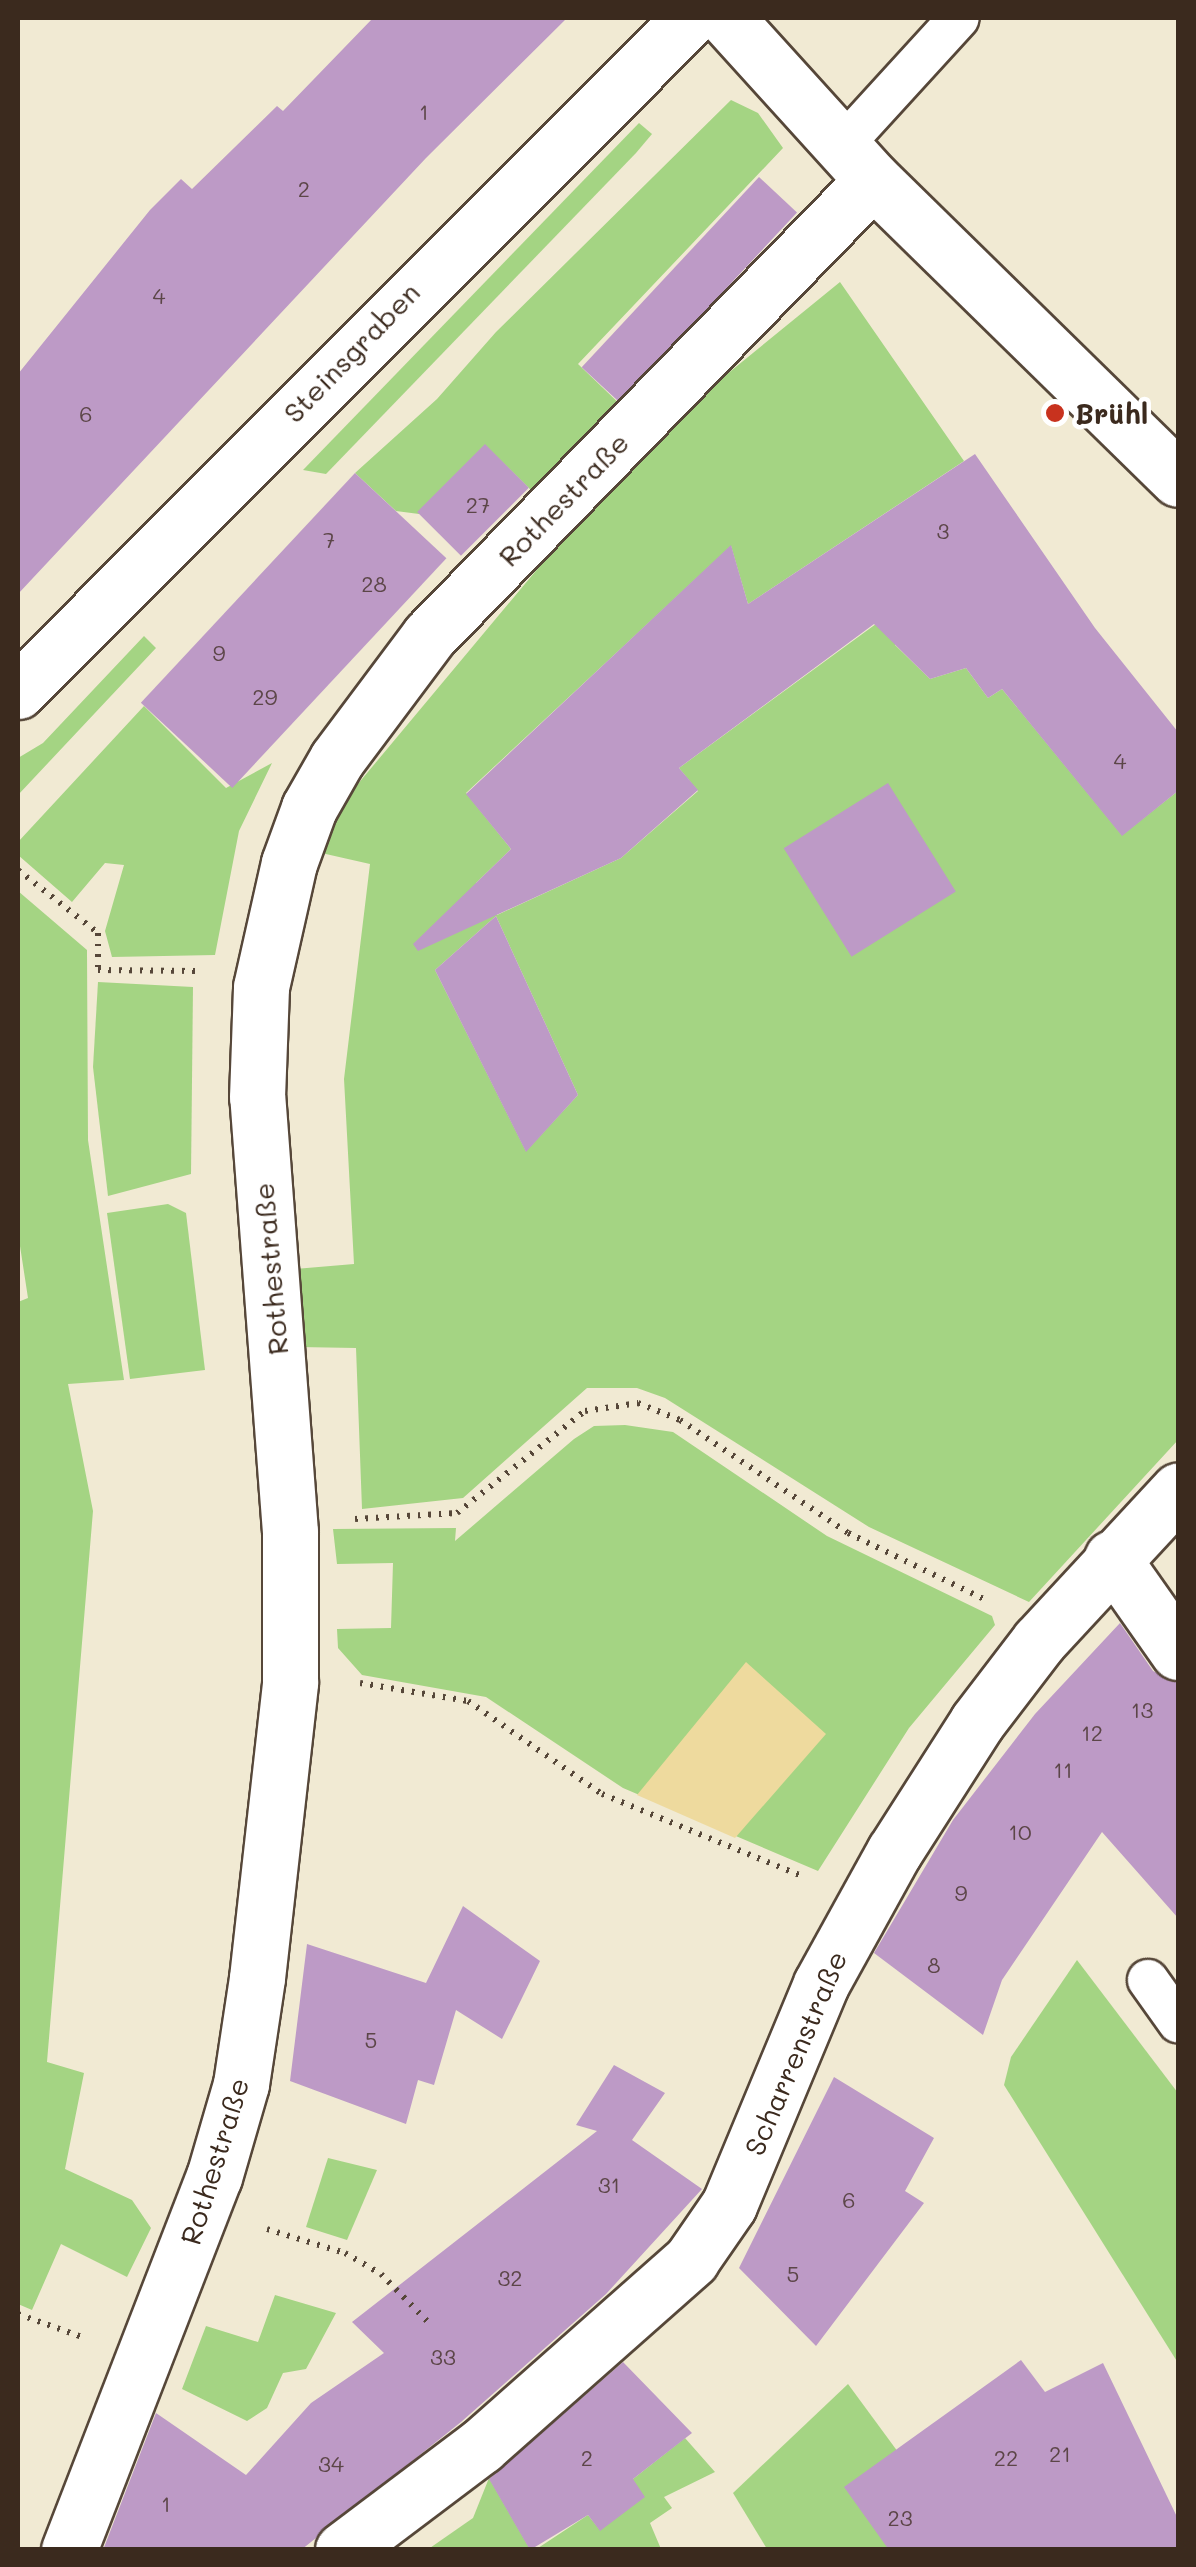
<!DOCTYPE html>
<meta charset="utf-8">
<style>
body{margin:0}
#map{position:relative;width:1196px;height:2567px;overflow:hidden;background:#f1ead3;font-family:Mali,sans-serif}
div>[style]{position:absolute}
.green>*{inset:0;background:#a4d483}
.sand>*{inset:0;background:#eeda9e}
.building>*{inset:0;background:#bd9ac6;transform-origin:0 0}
.path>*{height:6px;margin-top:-3px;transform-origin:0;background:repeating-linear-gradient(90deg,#564739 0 2.5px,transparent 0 10.5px)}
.roads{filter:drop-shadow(2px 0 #564739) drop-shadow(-2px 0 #564739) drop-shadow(0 2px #564739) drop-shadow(0 -2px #564739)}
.service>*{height:40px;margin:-20px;padding:0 20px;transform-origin:20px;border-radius:20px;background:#fff}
.minor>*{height:55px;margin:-27.5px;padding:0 27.5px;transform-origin:27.5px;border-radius:27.5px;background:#fff}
.dots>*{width:28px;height:28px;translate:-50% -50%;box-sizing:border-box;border:5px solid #fff;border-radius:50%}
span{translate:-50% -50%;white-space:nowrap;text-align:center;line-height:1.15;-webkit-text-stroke:9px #fff;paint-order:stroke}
.number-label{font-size:22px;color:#5c4648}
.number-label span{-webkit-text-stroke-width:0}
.street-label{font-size:28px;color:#3b2a1e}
.poi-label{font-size:28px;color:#3b2a1e;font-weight:700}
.left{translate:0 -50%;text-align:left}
.frame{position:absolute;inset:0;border:20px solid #3b2a1e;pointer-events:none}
</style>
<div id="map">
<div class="green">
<div style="clip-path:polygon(731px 100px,758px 113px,783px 148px,578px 364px,626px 410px,538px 497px,485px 445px,419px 514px,396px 511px,355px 473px,437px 399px,496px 332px)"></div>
<div style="clip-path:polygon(639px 123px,652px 134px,636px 153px,326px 474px,303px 470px)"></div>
<div style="clip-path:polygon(evenodd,840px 282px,964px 461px,748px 604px,731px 546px,466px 793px,511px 849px,476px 883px,497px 915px,621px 858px,698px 791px,679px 768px,906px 602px,895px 645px,930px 679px,966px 668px,988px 698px,1002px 689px,1122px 835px,1178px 791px,1178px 1440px,1029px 1602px,869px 1527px,665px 1398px,637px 1388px,587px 1388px,463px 1498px,362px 1509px,356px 1348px,299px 1347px,295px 1269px,354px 1264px,344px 1079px,370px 864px,317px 852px,342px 803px,565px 536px,694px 401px,840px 282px,496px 916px,578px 1095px,526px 1151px,435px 970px,496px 916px)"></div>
<div style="clip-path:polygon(144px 636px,156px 648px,18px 795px,18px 758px,43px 743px)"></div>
<div style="clip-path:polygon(144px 706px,226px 788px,272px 763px,239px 831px,215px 955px,112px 957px,105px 931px,124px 865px,105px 863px,72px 902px,18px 855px,18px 842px)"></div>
<div style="clip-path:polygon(18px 891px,87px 950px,88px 1140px,124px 1380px,68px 1384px,93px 1511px,47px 2062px,84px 2073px,65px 2169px,132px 2200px,151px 2228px,127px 2277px,61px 2244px,32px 2310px,18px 2304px,18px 1302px,28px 1298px,18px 1233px)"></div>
<div style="clip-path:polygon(98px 982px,193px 987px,191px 1174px,108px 1196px,93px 1067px)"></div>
<div style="clip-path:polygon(168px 1204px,186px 1213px,205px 1370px,130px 1379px,107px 1213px)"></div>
<div style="clip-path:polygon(625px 1425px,673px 1432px,827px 1536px,992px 1616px,995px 1625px,909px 1728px,818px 1871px,623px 1788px,486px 1697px,362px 1675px,338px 1648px,337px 1629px,391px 1628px,393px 1563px,337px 1564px,333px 1529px,456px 1528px,455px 1541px,574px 1439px,594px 1426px)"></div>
<div style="clip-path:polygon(1077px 1960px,1178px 2093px,1178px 2363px,1004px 2085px,1011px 2057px)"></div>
<div style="clip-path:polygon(328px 2158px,377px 2170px,347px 2240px,306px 2227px)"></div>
<div style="clip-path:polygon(275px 2295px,336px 2313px,306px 2369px,283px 2373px,267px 2408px,247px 2421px,182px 2389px,206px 2326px,258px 2342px)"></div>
<div style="clip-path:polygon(848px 2384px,898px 2452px,889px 2549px,767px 2549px,733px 2493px)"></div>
<div style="clip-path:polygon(685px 2438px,715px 2472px,664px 2497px,672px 2508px,650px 2523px,661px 2549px,535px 2550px,588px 2515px,600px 2530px,633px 2479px)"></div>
<div style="clip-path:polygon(489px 2478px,530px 2549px,427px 2550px,473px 2518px)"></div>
</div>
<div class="sand">
<div style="clip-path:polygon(746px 1662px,826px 1734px,735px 1838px,637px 1795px)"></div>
</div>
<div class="building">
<div style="clip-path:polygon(373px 18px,567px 18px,426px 158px,18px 594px,18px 374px,150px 210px,181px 179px,192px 189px,277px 106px,283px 111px)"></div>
<div style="left:759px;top:177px;width:52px;height:260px;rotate:43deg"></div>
<div style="left:485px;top:444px;width:62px;height:96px;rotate:45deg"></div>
<div style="clip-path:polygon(975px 454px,1095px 628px,1178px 732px,1178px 791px,1122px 836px,1002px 689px,988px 698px,966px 668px,930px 679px,874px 624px,679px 768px,698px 790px,621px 858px,418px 951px,413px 944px,511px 849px,466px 794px,731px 545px,748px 604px)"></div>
<div style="left:355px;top:473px;width:125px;height:314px;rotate:43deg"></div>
<div style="left:888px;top:783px;width:128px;height:123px;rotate:58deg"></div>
<div style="clip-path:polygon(496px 916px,578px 1095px,526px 1152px,435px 970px)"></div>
<div style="clip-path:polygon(1120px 1623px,1153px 1671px,1178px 1683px,1178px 1918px,1102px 1832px,1002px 1980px,983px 2035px,874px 1953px,953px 1820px,1035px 1714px)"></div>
<div style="clip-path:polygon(463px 1906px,540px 1961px,502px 2039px,456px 2010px,434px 2085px,418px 2080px,406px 2124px,290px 2081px,307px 1944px,426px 1983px)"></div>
<div style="clip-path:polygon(614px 2065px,665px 2093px,632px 2140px,702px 2189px,606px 2294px,461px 2422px,301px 2550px,103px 2550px,156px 2413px,246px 2475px,311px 2403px,384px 2353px,352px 2322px,597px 2131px,576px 2125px)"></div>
<div style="clip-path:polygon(834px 2077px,934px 2138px,905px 2191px,924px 2203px,816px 2346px,739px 2268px)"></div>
<div style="clip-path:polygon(1021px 2360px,1045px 2392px,1103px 2363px,1178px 2519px,1178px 2550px,889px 2550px,844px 2487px)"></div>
<div style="clip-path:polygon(623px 2362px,692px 2433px,633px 2479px,645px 2497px,600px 2531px,588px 2515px,530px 2550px,489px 2479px)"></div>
</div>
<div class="path">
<div style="left:18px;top:870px;width:102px;rotate:38.2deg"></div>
<div style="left:98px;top:933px;width:37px;rotate:90deg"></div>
<div style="left:98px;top:970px;width:98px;rotate:0.6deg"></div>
<div style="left:355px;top:1519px;width:102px;rotate:-3.4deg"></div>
<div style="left:457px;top:1513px;width:164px;rotate:-38.6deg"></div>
<div style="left:585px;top:1411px;width:54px;rotate:-8.6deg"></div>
<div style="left:638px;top:1403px;width:45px;rotate:22deg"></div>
<div style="left:680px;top:1420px;width:202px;rotate:33.9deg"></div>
<div style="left:848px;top:1533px;width:153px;rotate:25.9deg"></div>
<div style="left:360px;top:1683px;width:109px;rotate:9.5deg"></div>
<div style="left:468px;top:1701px;width:163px;rotate:34.8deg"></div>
<div style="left:602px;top:1794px;width:218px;rotate:22.3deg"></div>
<div style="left:267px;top:2229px;width:82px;rotate:17.1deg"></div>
<div style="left:345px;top:2253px;width:42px;rotate:30.3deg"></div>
<div style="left:381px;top:2274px;width:66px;rotate:45.6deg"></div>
<div style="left:18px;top:2314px;width:68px;rotate:19.8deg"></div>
</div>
<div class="roads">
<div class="service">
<div style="left:842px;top:146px;width:173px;rotate:-47.6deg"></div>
<div style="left:1148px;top:1980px;width:52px;rotate:54.5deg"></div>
</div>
<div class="minor">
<div style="left:726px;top:18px;width:219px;rotate:47.8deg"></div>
<div style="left:873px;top:180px;width:427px;rotate:44.4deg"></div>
<div style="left:18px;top:691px;width:951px;rotate:-45.04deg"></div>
<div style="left:1112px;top:1558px;width:115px;rotate:54.9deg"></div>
<div style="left:69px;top:2550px;width:400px;rotate:-68.8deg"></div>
<div style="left:214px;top:2177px;width:97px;rotate:-73.8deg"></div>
<div style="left:241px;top:2084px;width:107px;rotate:-81.4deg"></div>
<div style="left:257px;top:1978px;width:298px;rotate:-83.6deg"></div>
<div style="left:290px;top:1682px;width:150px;rotate:-90deg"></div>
<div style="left:290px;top:1532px;width:436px;rotate:-94.3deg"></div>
<div style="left:257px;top:1097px;width:110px;rotate:-87.9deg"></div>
<div style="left:261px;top:987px;width:127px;rotate:-77.3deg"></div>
<div style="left:289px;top:863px;width:59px;rotate:-70deg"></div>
<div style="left:309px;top:808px;width:56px;rotate:-60.3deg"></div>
<div style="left:337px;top:759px;width:154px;rotate:-53.2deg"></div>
<div style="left:429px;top:636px;width:636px;rotate:-45.76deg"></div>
<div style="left:343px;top:2550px;width:173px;rotate:-37deg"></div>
<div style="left:481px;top:2446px;width:281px;rotate:-41.5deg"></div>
<div style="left:691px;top:2260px;width:67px;rotate:-55.4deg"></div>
<div style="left:729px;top:2205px;width:239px;rotate:-67.4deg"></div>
<div style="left:821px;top:1984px;width:151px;rotate:-61.1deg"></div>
<div style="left:894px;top:1852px;width:154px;rotate:-57.4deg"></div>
<div style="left:977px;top:1722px;width:102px;rotate:-52.6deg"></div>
<div style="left:1039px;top:1641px;width:205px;rotate:-47.2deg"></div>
</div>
</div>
<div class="dots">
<div style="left:1055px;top:413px;background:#c8321e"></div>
</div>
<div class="number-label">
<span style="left:424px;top:112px">1</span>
<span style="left:304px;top:189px">2</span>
<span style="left:159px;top:296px">4</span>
<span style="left:86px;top:414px">6</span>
<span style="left:478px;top:505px">27</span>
<span style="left:943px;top:531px">3</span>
<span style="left:329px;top:540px">7</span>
<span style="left:374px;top:584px">28</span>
<span style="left:219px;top:653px">9</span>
<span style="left:265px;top:697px">29</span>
<span style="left:1120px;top:761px">4</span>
<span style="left:1142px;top:1710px">13</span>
<span style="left:1092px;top:1733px">12</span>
<span style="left:1063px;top:1770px">11</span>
<span style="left:1020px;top:1832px">10</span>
<span style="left:961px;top:1893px">9</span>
<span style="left:934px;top:1965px">8</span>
<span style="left:371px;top:2040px">5</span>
<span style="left:609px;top:2185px">31</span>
<span style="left:849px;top:2200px">6</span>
<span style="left:793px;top:2274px">5</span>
<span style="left:510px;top:2278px">32</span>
<span style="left:443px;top:2357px">33</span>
<span style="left:1060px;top:2454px">21</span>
<span style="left:587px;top:2458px">2</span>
<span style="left:1006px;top:2458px">22</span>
<span style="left:331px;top:2464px">34</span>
<span style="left:166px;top:2504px">1</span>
<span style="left:900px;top:2518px">23</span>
</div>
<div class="street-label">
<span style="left:351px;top:352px;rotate:-46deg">Steinsgraben</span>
<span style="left:563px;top:499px;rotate:-46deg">Rothestraße</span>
<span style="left:270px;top:1269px;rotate:-95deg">Rothestraße</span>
<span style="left:795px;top:2053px;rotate:-67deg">Scharrenstraße</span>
<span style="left:214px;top:2161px;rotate:-73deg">Rothestraße</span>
</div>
<div class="poi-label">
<span class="left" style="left:1075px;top:413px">Brühl</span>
</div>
<div class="frame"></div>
</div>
